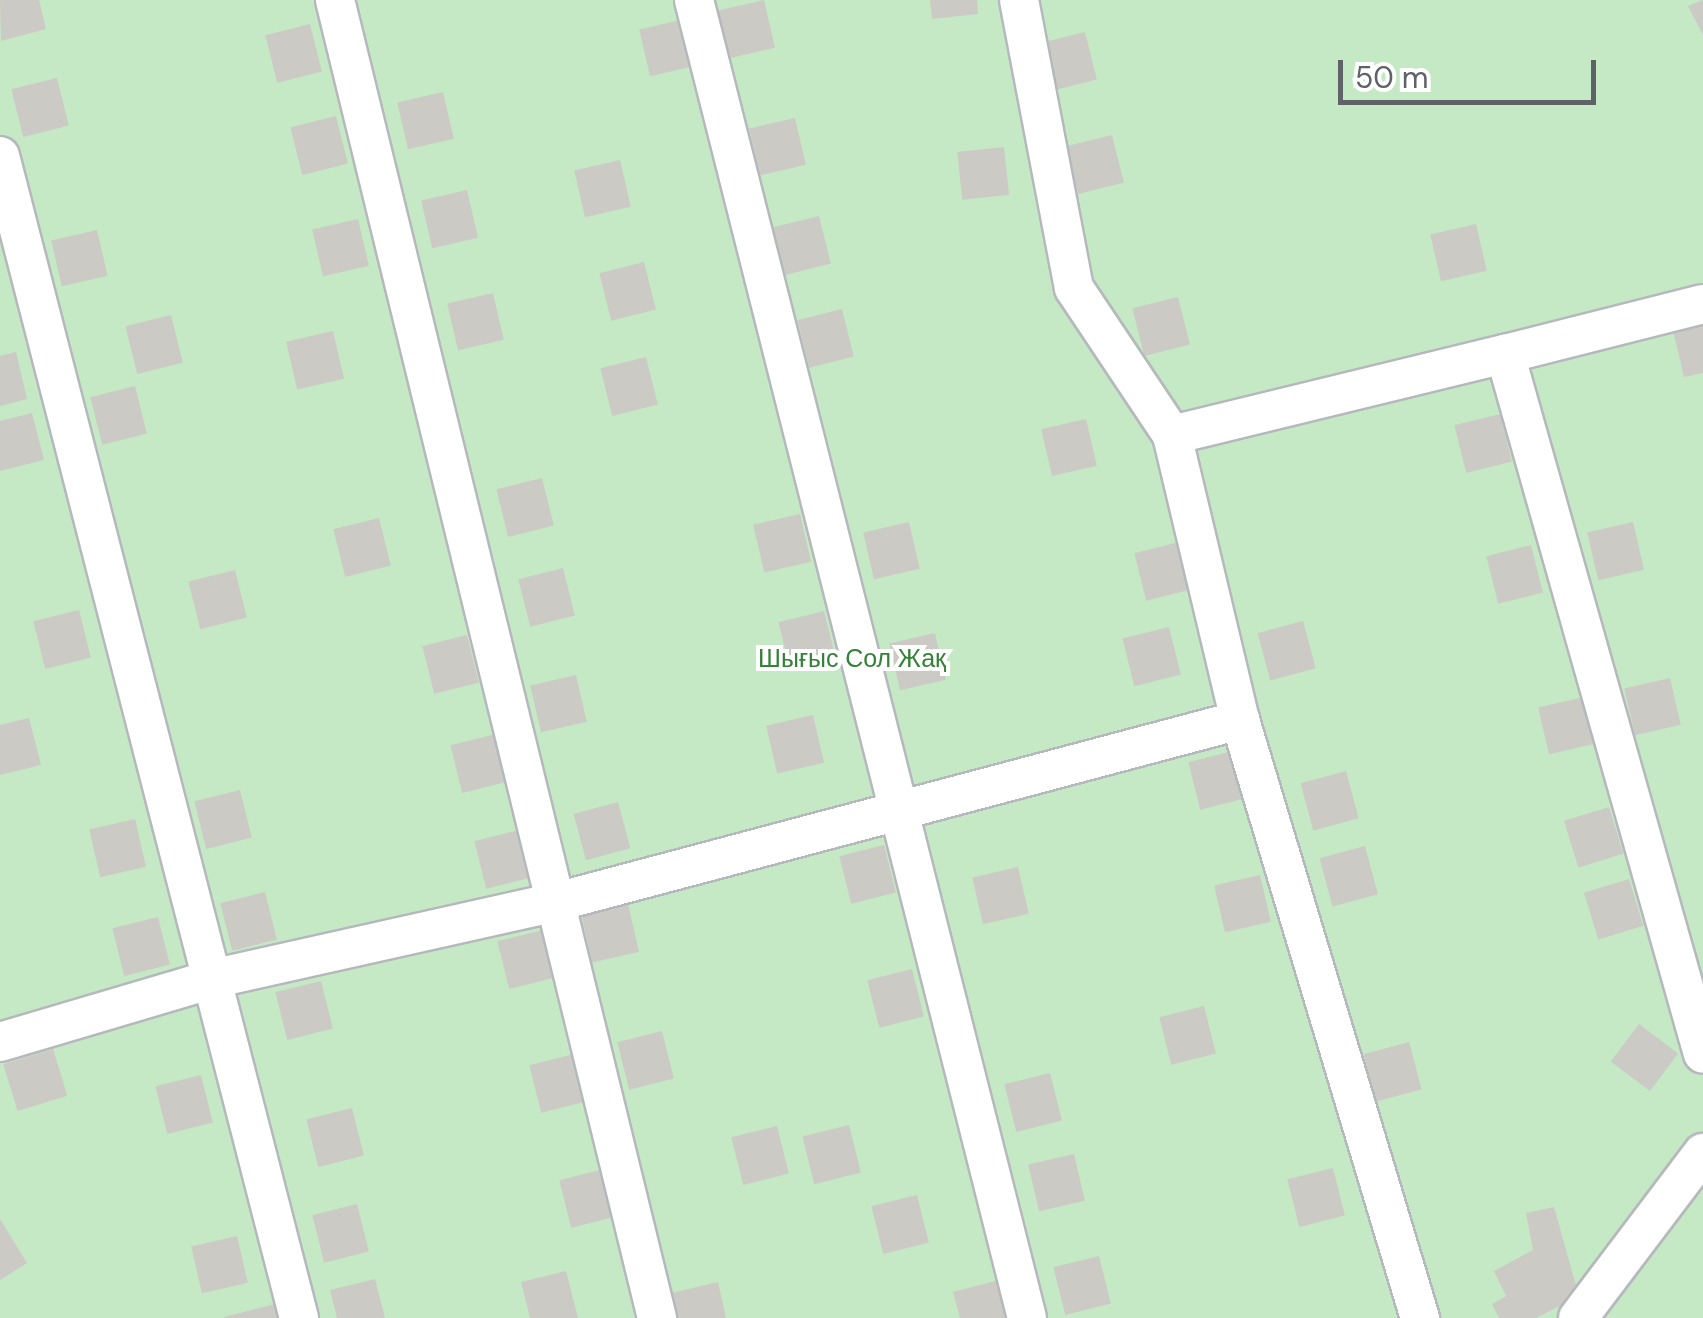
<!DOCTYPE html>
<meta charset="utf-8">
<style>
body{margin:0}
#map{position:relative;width:1703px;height:1318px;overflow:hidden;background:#f1efe8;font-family:"DM Sans",sans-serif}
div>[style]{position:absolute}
.green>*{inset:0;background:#c5e8c5;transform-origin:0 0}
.building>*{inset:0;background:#cccac5;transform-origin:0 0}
.roads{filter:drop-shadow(2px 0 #b5b8bc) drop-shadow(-2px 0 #b5b8bc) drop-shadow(0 2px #b5b8bc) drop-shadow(0 -2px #b5b8bc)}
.minor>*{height:38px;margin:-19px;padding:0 19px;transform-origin:19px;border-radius:19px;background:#fff}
span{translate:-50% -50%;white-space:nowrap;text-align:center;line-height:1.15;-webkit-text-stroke:8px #fff;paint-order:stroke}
.park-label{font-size:25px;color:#348238}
.scale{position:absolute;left:1338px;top:60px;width:258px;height:45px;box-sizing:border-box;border:5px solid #5f6368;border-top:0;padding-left:12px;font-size:30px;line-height:35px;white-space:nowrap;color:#5f6368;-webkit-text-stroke:8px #fff;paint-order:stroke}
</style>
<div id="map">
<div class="green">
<div style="left:0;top:0;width:1703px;height:1318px"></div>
</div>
<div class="building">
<div style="clip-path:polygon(0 0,39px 0,46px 29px,1px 41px)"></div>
<div style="left:764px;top:0;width:49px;height:48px;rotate:77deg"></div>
<div style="clip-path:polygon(930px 0,977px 0,978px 14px,932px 19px)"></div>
<div style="clip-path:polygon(1703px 0,1703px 35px,1688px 6px)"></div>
<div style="left:685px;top:19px;width:48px;height:47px;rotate:77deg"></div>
<div style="left:310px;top:24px;width:49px;height:46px;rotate:76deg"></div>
<div style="left:1085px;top:32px;width:49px;height:47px;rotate:76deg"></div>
<div style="left:57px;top:78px;width:49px;height:47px;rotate:76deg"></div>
<div style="left:443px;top:92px;width:48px;height:47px;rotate:77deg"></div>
<div style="left:336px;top:116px;width:49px;height:47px;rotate:76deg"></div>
<div style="left:795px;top:118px;width:48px;height:47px;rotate:77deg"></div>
<div style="left:1112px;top:135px;width:49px;height:47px;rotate:76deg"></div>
<div style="left:1004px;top:147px;width:48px;height:47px;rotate:84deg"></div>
<div style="left:620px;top:160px;width:48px;height:47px;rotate:77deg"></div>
<div style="left:467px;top:190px;width:49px;height:47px;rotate:77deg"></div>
<div style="left:819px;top:216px;width:49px;height:47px;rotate:76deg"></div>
<div style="left:358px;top:219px;width:48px;height:47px;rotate:77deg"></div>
<div style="left:1476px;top:224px;width:48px;height:47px;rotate:77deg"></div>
<div style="left:97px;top:230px;width:47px;height:47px;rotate:77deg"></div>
<div style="left:644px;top:262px;width:49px;height:46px;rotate:76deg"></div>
<div style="left:493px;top:293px;width:48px;height:47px;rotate:77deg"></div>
<div style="left:1178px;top:297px;width:49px;height:47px;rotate:76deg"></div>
<div style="left:842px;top:309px;width:49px;height:46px;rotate:76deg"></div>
<div style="left:171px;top:315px;width:49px;height:47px;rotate:76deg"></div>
<div style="clip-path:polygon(1703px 323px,1703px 373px,1684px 377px,1673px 330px)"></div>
<div style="left:333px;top:331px;width:49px;height:48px;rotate:77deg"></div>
<div style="clip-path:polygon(16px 352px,27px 399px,0 406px,0 356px)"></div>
<div style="left:646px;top:357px;width:49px;height:47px;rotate:76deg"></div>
<div style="left:135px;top:386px;width:49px;height:46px;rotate:76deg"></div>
<div style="clip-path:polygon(32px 413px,44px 460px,0 471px,0 421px)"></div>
<div style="left:1500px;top:414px;width:49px;height:47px;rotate:76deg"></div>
<div style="left:1086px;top:419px;width:48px;height:46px;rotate:77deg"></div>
<div style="left:542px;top:478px;width:49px;height:47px;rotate:76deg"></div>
<div style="left:800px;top:514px;width:49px;height:48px;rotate:77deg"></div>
<div style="left:379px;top:518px;width:49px;height:47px;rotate:76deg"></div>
<div style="left:909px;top:522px;width:48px;height:47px;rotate:77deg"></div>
<div style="left:1633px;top:522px;width:49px;height:47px;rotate:77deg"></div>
<div style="left:1179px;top:542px;width:49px;height:46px;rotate:76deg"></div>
<div style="left:1531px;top:545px;width:49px;height:46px;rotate:76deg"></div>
<div style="left:563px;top:568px;width:49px;height:46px;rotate:76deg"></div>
<div style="left:235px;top:570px;width:49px;height:48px;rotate:76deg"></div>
<div style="left:79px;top:610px;width:49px;height:47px;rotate:76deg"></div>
<div style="left:824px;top:611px;width:49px;height:47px;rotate:76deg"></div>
<div style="left:1303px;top:621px;width:49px;height:47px;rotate:75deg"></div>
<div style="left:1169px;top:627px;width:49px;height:48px;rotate:76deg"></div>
<div style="left:935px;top:633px;width:48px;height:47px;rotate:77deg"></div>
<div style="left:467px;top:635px;width:49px;height:46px;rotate:76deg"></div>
<div style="left:576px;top:675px;width:48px;height:47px;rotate:77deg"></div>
<div style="left:1670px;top:678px;width:48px;height:47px;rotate:77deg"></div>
<div style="left:1584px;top:697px;width:48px;height:47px;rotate:77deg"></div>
<div style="left:813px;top:715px;width:49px;height:48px;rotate:77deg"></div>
<div style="clip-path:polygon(29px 718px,41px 765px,0 775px,0 725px)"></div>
<div style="left:496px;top:734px;width:49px;height:47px;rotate:76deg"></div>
<div style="left:1233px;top:751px;width:49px;height:46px;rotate:76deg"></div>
<div style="left:1346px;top:771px;width:49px;height:47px;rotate:75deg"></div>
<div style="left:240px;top:790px;width:49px;height:47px;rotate:76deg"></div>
<div style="left:618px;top:802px;width:48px;height:46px;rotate:75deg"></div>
<div style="left:1609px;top:807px;width:49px;height:47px;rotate:73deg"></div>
<div style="left:135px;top:819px;width:49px;height:47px;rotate:77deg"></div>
<div style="left:519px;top:830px;width:49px;height:46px;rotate:76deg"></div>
<div style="left:884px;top:845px;width:49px;height:46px;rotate:76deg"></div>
<div style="left:1365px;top:846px;width:50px;height:47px;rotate:75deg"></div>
<div style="left:1018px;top:867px;width:48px;height:47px;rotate:77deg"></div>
<div style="left:1260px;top:875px;width:48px;height:47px;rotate:77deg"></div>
<div style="left:1629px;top:879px;width:49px;height:47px;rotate:73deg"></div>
<div style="left:265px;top:892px;width:49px;height:46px;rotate:76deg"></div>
<div style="left:628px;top:904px;width:49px;height:48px;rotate:77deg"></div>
<div style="left:158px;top:917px;width:49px;height:47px;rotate:76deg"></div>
<div style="left:543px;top:930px;width:49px;height:47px;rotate:76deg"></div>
<div style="left:912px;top:969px;width:49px;height:46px;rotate:76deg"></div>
<div style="left:321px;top:981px;width:49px;height:47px;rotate:76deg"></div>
<div style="left:1204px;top:1006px;width:49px;height:46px;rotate:76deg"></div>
<div style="left:1639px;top:1024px;width:49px;height:47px;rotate:37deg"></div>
<div style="left:662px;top:1031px;width:49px;height:46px;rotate:76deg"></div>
<div style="left:1409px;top:1042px;width:49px;height:47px;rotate:75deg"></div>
<div style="left:53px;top:1049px;width:49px;height:52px;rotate:73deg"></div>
<div style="left:574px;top:1054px;width:49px;height:46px;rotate:76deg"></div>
<div style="left:1050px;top:1073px;width:49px;height:47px;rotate:76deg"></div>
<div style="left:201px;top:1075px;width:49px;height:47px;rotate:76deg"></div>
<div style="left:352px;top:1108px;width:49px;height:47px;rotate:76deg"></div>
<div style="left:849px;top:1125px;width:49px;height:48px;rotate:76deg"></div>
<div style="left:777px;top:1126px;width:49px;height:47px;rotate:76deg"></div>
<div style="left:1074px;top:1154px;width:48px;height:47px;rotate:77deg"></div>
<div style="left:1333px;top:1168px;width:49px;height:47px;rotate:76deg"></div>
<div style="left:604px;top:1169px;width:49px;height:46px;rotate:76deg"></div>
<div style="left:917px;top:1195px;width:49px;height:47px;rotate:76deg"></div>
<div style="left:357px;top:1204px;width:49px;height:46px;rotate:76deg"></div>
<div style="clip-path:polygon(1554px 1207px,1579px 1296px,1536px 1318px,1499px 1318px,1492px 1304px,1506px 1296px,1494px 1271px,1533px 1250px,1526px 1213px)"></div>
<div style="clip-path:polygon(0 1219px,27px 1263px,0 1280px)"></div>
<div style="left:237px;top:1236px;width:48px;height:47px;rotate:77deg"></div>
<div style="left:1099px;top:1256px;width:49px;height:47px;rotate:76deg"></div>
<div style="clip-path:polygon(566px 1271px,578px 1318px,530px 1318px,521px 1282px)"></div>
<div style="clip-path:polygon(375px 1279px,385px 1318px,337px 1318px,330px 1290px)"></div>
<div style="clip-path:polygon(999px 1280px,1008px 1318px,960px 1318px,953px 1292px)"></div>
<div style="clip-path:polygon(718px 1282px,726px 1318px,678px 1318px,672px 1293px)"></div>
<div style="clip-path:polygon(275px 1304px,279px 1318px,224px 1318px,224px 1317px)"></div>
</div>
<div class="roads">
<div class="minor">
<div style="left:335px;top:0;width:1357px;rotate:76.27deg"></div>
<div style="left:694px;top:0;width:1359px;rotate:75.82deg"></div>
<div style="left:1019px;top:0;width:293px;rotate:79.2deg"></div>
<div style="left:1074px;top:288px;width:177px;rotate:56.3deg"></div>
<div style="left:1172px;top:435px;width:293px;rotate:76.6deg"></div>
<div style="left:1240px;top:720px;width:625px;rotate:73.25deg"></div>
<div style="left:0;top:156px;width:1200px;rotate:75.57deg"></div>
<div style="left:1703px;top:304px;width:204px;rotate:165.8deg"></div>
<div style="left:1505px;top:354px;width:727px;rotate:74.21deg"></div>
<div style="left:1172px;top:435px;width:343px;rotate:-13.7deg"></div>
<div style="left:0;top:1042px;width:225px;rotate:-16.5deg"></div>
<div style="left:216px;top:978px;width:353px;rotate:-12.6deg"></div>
<div style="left:560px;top:901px;width:704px;rotate:-14.91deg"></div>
<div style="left:1578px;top:1318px;width:207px;rotate:-52.9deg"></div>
</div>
</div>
<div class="park-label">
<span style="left:852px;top:659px">Шығыс Сол Жақ</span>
</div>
<div class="scale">50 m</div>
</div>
